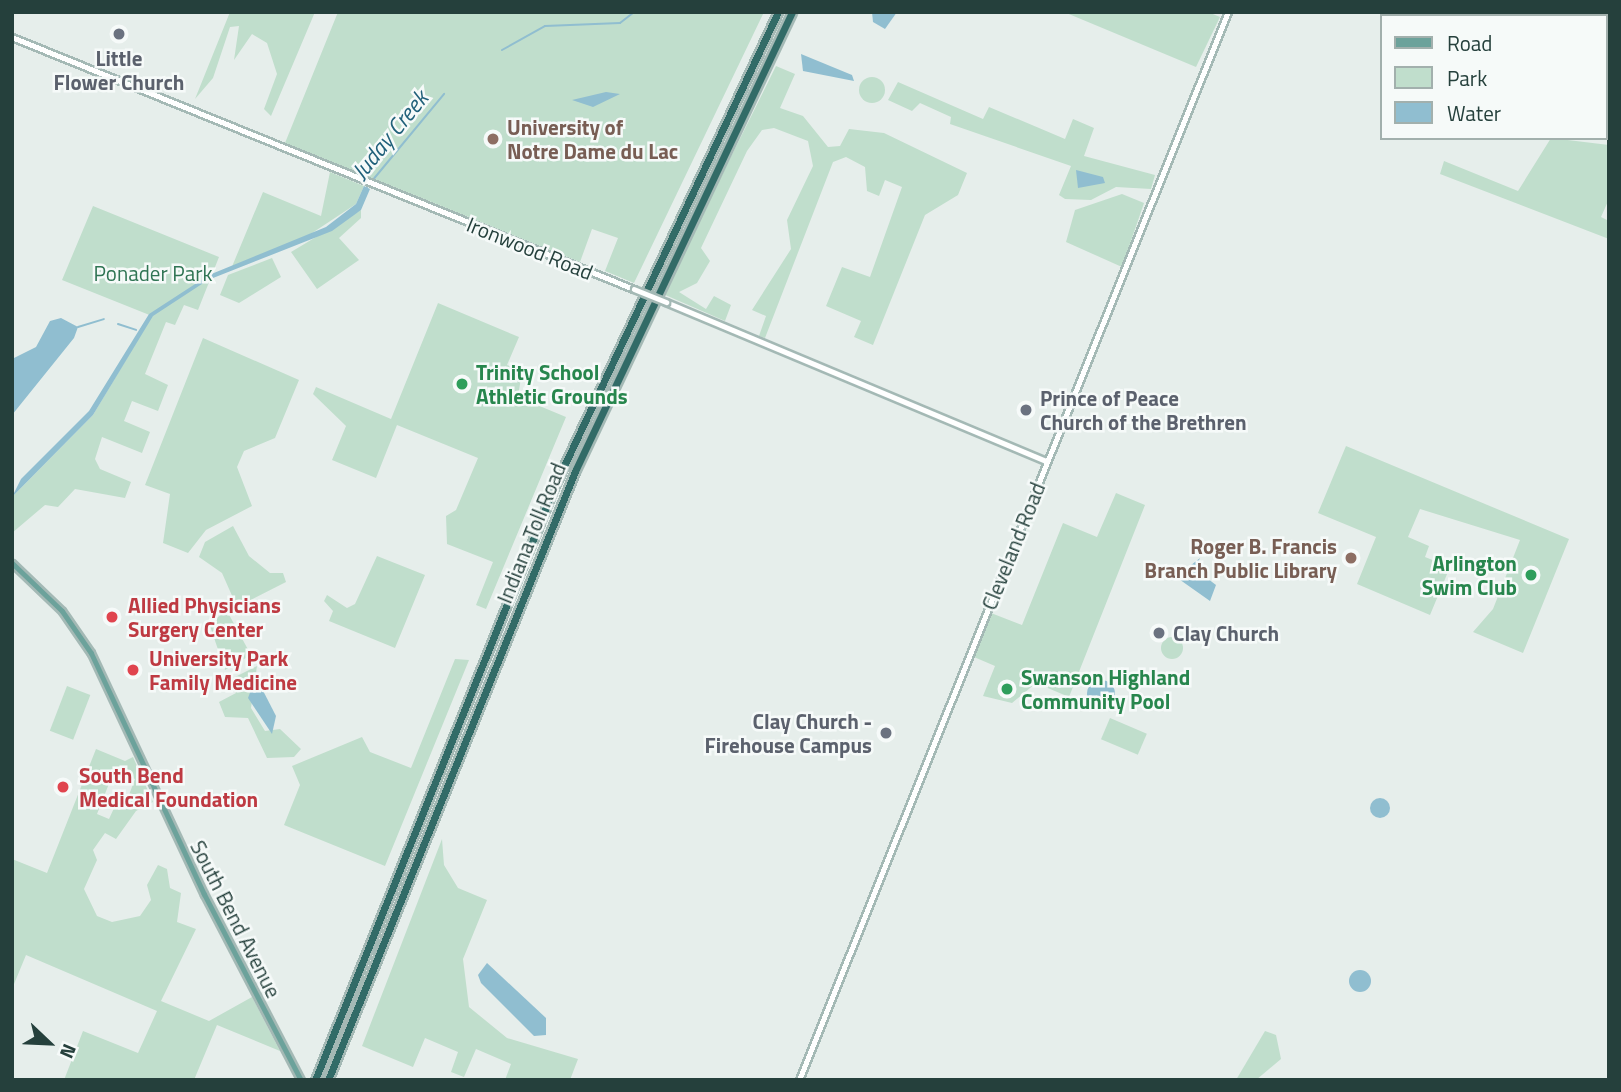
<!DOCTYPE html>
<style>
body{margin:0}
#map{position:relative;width:1621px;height:1092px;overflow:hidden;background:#e6eeeb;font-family:"Titillium Web",sans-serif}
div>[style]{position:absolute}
.green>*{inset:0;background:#c0decc;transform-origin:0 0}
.round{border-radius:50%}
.water>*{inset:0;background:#90bed0}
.stream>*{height:2px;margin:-1px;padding:0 1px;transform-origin:1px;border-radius:1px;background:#90bed0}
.roads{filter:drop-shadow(2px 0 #a4b9b5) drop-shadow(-2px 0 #a4b9b5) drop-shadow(0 2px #a4b9b5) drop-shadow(0 -2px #a4b9b5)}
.secondary>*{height:4.5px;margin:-2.25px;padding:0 2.25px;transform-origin:2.25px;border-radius:2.25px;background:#fff}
.primary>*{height:5px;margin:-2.5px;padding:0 2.5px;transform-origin:2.5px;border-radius:2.5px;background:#6ca29b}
.highway>*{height:7px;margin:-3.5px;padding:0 3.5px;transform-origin:3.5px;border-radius:3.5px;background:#326b67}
.bridges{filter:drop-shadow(2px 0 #a4b9b5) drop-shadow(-2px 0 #a4b9b5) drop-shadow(0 2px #a4b9b5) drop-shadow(0 -2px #a4b9b5)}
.secondary-bridge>*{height:4.5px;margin:-2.25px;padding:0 2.25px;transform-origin:2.25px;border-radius:2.25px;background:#fff}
.dots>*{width:19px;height:19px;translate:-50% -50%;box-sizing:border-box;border:4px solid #f6faf9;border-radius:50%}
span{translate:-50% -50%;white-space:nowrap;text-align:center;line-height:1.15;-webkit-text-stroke:5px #f6faf9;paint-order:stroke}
.worship-label{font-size:21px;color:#5b616d;font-weight:700}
.left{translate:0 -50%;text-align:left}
.right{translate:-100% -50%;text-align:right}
.education-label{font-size:21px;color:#785e54;font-weight:700}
.street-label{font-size:21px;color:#25403c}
.park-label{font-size:21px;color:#307554}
.leisure-label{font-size:21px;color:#27864d;font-weight:700}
.health-label{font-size:21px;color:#be3a42;font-weight:700}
.water-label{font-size:23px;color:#20607a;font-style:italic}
.frame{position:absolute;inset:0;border:14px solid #25403c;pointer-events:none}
.legend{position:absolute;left:1380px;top:14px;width:228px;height:126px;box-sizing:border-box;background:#f6faf9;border:2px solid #a2b0ad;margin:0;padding:9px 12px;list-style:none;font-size:21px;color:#25403c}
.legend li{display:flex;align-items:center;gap:14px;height:35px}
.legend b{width:35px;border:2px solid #a2b0ad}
.north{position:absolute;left:14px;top:1008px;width:70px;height:70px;-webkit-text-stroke:5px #f6faf9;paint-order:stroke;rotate:113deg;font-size:19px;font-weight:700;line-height:28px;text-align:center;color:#25403c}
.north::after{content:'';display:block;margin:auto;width:24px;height:32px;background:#25403c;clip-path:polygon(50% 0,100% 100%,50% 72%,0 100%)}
</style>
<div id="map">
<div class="green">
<div style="clip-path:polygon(230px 12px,315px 12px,271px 116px,264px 109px,277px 74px,267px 43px,252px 34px,234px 60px,239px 26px,230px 27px,213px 78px,195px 99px)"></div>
<div style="clip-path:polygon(338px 12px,764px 12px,634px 283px,605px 271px,618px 238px,592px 229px,580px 262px,285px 143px)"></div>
<div style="clip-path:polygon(1064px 12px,1208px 12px,1220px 17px,1196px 67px)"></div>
<div style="clip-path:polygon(776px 66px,795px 74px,780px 108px,803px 116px,828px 147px,840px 146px,849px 129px,884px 133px,967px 173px,958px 195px,925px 215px,873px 345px,854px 337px,861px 321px,826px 306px,842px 267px,870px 277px,902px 187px,885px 180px,879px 196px,867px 191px,865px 167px,846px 157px,833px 162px,765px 338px,759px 336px,766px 316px,752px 310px,791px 249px,787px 220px,813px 166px,808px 141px,774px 128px,762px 130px,747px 151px,701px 248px,710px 261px,697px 283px,679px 292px,706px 309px,714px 296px,731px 305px,725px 321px,663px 294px)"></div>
<div class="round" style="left:859px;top:77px;width:26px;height:26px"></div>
<div style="clip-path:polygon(898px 82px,983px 119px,989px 107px,1065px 139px,1073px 119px,1094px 128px,1084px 156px,1155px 175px,1151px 189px,1116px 187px,1091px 200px,1065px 199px,1059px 195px,1071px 166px,950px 124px,951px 117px,920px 103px,912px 111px,888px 100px)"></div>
<div style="clip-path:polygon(1551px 138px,1609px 145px,1609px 199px,1601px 217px,1609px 221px,1609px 239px,1440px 174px,1444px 161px,1518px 191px)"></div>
<div style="clip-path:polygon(330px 172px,364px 186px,356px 204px,294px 245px,231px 269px,263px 192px,321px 216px)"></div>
<div style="clip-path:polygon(1122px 194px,1144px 203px,1122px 267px,1066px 242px,1075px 210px)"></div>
<div style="clip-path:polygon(93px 206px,219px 257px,198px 310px,184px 305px,175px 325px,166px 322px,145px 374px,168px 385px,158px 411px,132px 401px,124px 421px,150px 432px,142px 453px,102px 437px,95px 459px,100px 469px,131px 482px,125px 498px,75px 489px,58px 507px,45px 505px,12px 533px,12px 497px,93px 415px,152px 316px,62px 280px)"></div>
<div style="clip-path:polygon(361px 210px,361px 218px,339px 238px,359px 260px,317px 289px,291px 252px)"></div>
<div style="clip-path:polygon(272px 258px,281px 277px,239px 303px,220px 295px,228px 275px)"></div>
<div style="clip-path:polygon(438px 303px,519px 337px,507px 365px,522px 371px,518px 397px,566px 417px,486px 609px,476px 605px,493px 562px,447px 544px,446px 516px,456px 510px,478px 458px,397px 425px,376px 478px,332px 460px,346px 426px,313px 394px,316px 387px,391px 419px)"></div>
<div style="clip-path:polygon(203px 338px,299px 380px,275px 438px,244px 451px,237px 467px,252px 506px,206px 530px,188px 553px,163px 543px,170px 494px,145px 485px)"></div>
<div style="clip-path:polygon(1346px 446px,1569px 539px,1523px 653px,1473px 632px,1493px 609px,1520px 540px,1420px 509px,1408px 537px,1429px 546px,1425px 557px,1450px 567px,1430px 615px,1357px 584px,1376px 537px,1318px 513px)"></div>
<div style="clip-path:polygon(1116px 493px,1145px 505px,1069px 697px,1036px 683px,1012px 703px,983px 696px,995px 666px,974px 657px,991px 613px,1022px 625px,1063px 523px,1097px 537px)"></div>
<div style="clip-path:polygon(233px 526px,249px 556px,270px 573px,283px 573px,286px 582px,237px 607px,222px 573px,199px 557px,205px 542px)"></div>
<div style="clip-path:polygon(377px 556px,425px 575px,395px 648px,329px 621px,333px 611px,324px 601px,327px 595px,347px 608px,355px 604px)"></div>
<div style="clip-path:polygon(227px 611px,251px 655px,225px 670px,209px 623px)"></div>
<div class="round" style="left:1161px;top:637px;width:22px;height:22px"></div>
<div style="clip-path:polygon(455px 659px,469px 660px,385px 866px,284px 825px,300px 785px,292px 766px,362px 737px,370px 752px,411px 768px)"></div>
<div style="clip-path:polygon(257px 666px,251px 708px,265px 731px,280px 729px,301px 749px,294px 757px,267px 758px,248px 718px,225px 717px,219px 702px,236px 693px,231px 679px)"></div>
<div style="left:67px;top:686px;width:25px;height:48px;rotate:21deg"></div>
<div style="left:1110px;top:718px;width:40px;height:23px;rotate:23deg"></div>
<div style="clip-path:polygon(evenodd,96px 749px,125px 761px,133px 757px,153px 802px,136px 811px,116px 839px,105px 833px,93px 850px,97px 860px,84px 889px,97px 916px,112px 922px,140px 916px,151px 900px,147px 885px,158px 865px,167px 869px,170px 888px,181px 893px,177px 922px,196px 929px,161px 1001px,209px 1021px,252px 997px,280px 1051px,217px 1025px,194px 1080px,64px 1080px,83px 1031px,138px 1053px,157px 1011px,26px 955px,12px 989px,12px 859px,47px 873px,96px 749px,114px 771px,135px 779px,124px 808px,115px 806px,109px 819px,97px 814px,114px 771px)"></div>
<div style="clip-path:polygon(442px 839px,444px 865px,458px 888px,487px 900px,463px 959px,469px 1007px,507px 1038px,578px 1059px,570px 1080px,505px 1080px,511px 1064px,476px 1049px,464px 1077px,451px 1072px,458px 1052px,425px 1038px,413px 1067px,362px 1046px)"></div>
<div style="clip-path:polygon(1265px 1031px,1276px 1035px,1281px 1059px,1256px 1080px,1236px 1080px)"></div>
</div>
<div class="water">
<div style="clip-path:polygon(872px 12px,897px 12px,885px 29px,873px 22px)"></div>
<div style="clip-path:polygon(801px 54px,852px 75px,854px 81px,803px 71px)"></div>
<div style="clip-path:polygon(606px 92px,620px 94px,593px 107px,572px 100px)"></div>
<div style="clip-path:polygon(1076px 170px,1103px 177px,1105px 183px,1078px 188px)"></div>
<div style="clip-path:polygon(364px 186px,370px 189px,361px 210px,332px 231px,208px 280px,153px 316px,93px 415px,12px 497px,21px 479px,89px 411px,149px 314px,209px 275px,326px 227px,356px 204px)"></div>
<div style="clip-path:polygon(61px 318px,78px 327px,74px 338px,12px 415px,12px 359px,36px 347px,50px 321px)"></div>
<div style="clip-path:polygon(1200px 558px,1195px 569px,1216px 585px,1210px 601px,1176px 577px)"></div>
<div style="clip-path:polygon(256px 677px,276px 716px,272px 734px,248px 698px)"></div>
<div class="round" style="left:1087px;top:680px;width:28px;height:28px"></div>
<div class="round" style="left:1370px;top:798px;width:20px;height:20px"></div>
<div style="clip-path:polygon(487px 963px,546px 1018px,546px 1035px,534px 1036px,481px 983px,478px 975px)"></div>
<div class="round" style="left:1349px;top:970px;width:22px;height:22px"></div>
</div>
<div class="stream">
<div style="left:502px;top:50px;width:49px;rotate:-29.2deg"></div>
<div style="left:545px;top:26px;width:75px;rotate:-2.3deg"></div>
<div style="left:620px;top:23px;width:18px;rotate:-38deg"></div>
<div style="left:367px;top:187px;width:121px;rotate:-50.4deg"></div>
<div style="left:118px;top:324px;width:19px;rotate:18deg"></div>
<div style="left:78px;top:327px;width:27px;rotate:-17deg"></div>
</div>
<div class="roads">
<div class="secondary">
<div style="left:12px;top:37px;width:671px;rotate:22.06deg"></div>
<div style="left:666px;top:302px;width:413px;rotate:22.7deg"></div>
<div style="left:799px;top:1080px;width:1151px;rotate:-68.12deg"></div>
</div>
<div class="primary">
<div style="left:12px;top:563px;width:69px;rotate:43.8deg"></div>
<div style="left:62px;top:611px;width:51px;rotate:55.4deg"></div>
<div style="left:91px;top:653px;width:266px;rotate:64.9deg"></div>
<div style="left:204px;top:894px;width:210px;rotate:62.5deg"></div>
</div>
<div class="highway">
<div style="left:315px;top:1080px;width:642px;rotate:-68.03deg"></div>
<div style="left:555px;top:485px;width:523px;rotate:-64.76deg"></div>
<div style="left:328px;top:1080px;width:659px;rotate:-67.91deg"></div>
<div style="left:576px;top:469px;width:505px;rotate:-64.7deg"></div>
</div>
</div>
<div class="bridges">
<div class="secondary-bridge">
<div style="left:634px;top:289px;width:35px;rotate:22deg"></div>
</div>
</div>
<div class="dots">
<div style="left:119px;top:34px;background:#6b7280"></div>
<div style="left:493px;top:139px;background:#8d6e63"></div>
<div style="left:462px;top:384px;background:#2e9e5b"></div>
<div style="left:1026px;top:410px;background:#6b7280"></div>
<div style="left:1351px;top:558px;background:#8d6e63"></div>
<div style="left:1531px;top:575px;background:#2e9e5b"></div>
<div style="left:112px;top:617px;background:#e0444e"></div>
<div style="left:1159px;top:633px;background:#6b7280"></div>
<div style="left:133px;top:670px;background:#e0444e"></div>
<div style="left:1007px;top:689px;background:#2e9e5b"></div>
<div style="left:886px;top:733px;background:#6b7280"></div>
<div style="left:63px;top:787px;background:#e0444e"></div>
</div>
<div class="worship-label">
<span style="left:119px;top:70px">Little<br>Flower Church</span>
<span class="left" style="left:1040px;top:410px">Prince of Peace<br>Church of the Brethren</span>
<span class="left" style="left:1173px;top:633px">Clay Church</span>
<span class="right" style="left:872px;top:733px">Clay Church -<br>Firehouse Campus</span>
</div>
<div class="education-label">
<span class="left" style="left:507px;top:139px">University of<br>Notre Dame du Lac</span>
<span class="right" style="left:1337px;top:558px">Roger B. Francis<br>Branch Public Library</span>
</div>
<div class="street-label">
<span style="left:530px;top:248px;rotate:22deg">Ironwood Road</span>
<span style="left:531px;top:533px;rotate:-68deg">Indiana Toll Road</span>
<span style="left:1013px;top:546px;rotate:-68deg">Cleveland Road</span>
<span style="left:236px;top:919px;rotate:63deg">South Bend Avenue</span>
</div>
<div class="park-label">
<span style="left:153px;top:273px">Ponader Park</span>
</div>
<div class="leisure-label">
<span class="left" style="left:476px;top:384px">Trinity School<br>Athletic Grounds</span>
<span class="right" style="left:1517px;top:575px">Arlington<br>Swim Club</span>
<span class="left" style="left:1021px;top:689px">Swanson Highland<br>Community Pool</span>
</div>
<div class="health-label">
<span class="left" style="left:128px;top:617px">Allied Physicians<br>Surgery Center</span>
<span class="left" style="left:149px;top:670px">University Park<br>Family Medicine</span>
<span class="left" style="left:79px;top:787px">South Bend<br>Medical Foundation</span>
</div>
<div class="water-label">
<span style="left:390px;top:135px;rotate:-51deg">Juday Creek</span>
</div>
<div class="frame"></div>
<ul class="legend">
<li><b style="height:9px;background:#6ca29b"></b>Road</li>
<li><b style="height:19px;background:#c0decc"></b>Park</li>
<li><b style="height:19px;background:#90bed0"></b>Water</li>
</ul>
<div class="north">N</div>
</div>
